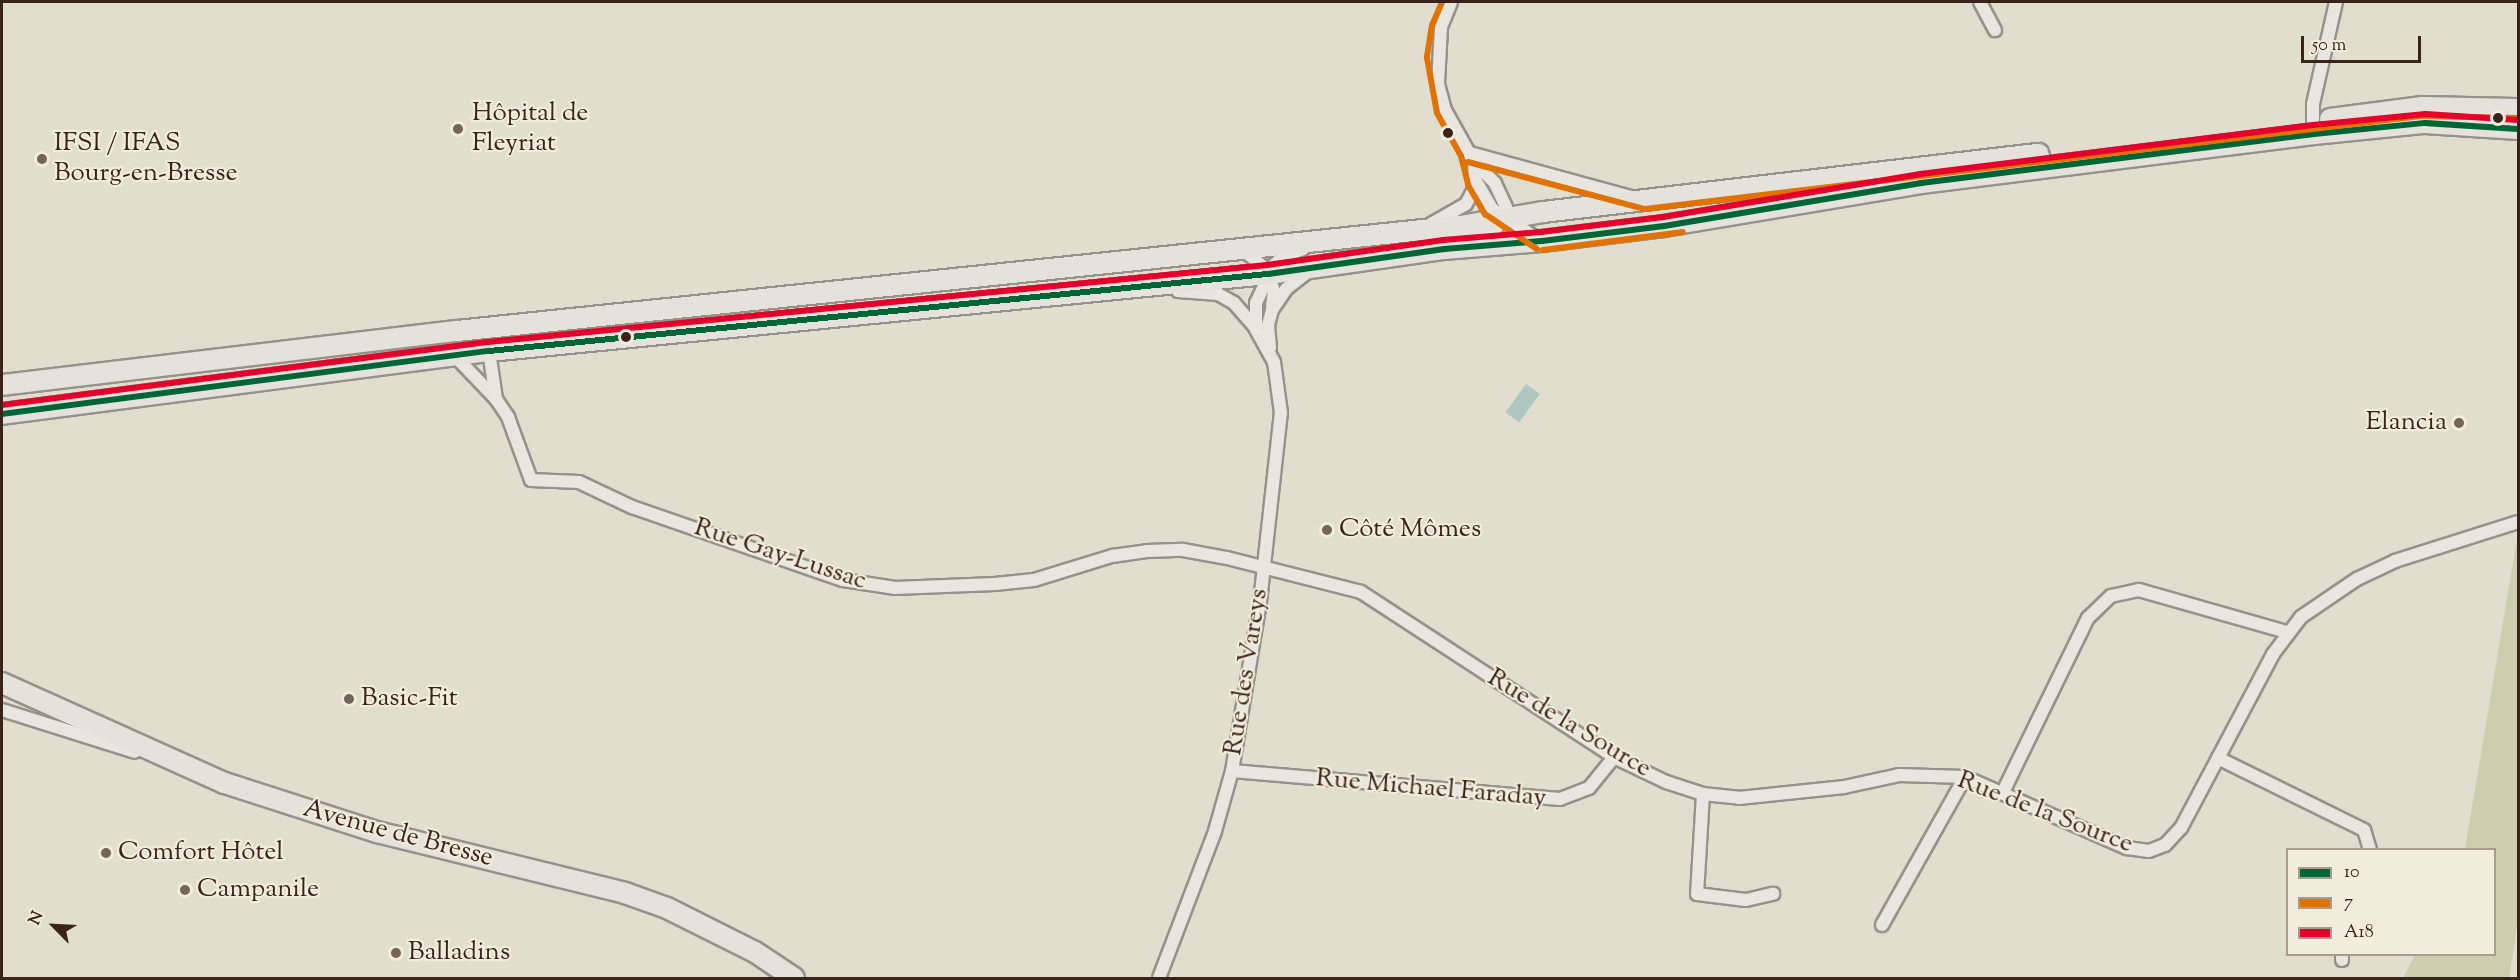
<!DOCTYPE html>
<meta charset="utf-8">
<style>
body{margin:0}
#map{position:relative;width:2520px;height:980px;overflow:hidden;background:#e1ddcf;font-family:"Sorts Mill Goudy",serif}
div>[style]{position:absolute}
.green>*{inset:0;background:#ccceae}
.water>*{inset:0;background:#aec7c0;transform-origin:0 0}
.roads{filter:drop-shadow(2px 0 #979289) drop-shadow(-2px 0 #979289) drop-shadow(0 2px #979289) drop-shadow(0 -2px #979289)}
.minor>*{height:12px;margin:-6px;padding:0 6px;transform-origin:6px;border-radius:6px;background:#e9e6df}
.primary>*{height:20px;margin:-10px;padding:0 10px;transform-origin:10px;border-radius:10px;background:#e4e2da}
.bus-1>*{height:6px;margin:-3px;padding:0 3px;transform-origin:3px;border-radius:3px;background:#016635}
.bus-2>*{height:6px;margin:-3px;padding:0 3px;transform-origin:3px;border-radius:3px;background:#e17204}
.bus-3>*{height:6px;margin:-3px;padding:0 3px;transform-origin:3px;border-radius:3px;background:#e4002b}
.dots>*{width:16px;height:16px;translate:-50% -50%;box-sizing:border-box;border:3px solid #f1ecdb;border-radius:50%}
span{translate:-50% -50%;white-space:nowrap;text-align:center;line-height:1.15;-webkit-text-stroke:4.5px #f1ecdb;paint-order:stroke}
.poi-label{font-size:26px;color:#39231b}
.left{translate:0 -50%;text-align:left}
.right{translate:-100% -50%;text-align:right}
.street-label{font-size:26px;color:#39231b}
.frame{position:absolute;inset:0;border:3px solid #39231b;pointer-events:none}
.legend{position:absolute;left:2286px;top:848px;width:210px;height:108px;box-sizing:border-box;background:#f1ecdb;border:2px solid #a79c8e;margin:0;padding:8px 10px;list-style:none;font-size:18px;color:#39231b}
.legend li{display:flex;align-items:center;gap:12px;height:30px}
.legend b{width:30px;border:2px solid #a79c8e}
.north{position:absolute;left:24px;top:896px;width:60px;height:60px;-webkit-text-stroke:4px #f1ecdb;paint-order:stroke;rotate:294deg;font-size:16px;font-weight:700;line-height:24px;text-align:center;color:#39231b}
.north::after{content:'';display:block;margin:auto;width:21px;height:27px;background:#39231b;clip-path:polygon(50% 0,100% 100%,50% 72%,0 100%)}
.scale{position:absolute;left:2301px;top:36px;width:120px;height:27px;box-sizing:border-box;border:3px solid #39231b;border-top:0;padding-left:8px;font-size:18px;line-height:21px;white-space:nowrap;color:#39231b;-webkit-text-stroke:4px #f1ecdb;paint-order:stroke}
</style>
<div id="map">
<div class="green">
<div style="clip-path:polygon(2518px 533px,2518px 921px,2509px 978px,2403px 978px,2415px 955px,2494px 954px,2494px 850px,2465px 849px)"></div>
</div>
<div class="water">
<div style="left:1526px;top:384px;width:17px;height:35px;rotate:36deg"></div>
</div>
<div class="roads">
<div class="minor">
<div style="left:1980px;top:2px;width:32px;rotate:62deg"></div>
<div style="left:2313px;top:121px;width:17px;rotate:-90deg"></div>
<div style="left:2313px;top:104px;width:105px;rotate:-77.3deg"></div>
<div style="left:1470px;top:153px;width:167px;rotate:15.3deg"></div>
<div style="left:1476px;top:181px;width:32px;rotate:60deg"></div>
<div style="left:1492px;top:209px;width:56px;rotate:33.4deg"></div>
<div style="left:1431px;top:224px;width:40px;rotate:-29.7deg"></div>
<div style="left:1466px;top:204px;width:19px;rotate:-62deg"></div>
<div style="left:1475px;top:187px;width:25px;rotate:-92deg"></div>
<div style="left:1474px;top:162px;width:60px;rotate:-119.1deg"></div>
<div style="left:1445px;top:110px;width:28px;rotate:-105deg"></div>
<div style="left:1438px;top:83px;width:56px;rotate:-86.9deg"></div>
<div style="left:1441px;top:27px;width:27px;rotate:-68deg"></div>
<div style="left:1470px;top:239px;width:25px;rotate:-18deg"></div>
<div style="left:1494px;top:231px;width:16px;rotate:-52deg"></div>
<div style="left:1504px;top:218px;width:11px;rotate:-80deg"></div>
<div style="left:1506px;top:207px;width:26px;rotate:-115deg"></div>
<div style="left:1495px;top:183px;width:30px;rotate:-135deg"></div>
<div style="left:1242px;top:249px;width:33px;rotate:40deg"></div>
<div style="left:1267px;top:270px;width:23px;rotate:72deg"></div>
<div style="left:1274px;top:292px;width:14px;rotate:98deg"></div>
<div style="left:1178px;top:291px;width:40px;rotate:4.3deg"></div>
<div style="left:1218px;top:294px;width:18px;rotate:29deg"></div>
<div style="left:1234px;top:303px;width:32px;rotate:49deg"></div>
<div style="left:1270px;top:348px;width:23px;rotate:-95deg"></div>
<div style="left:1268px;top:325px;width:16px;rotate:-75deg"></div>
<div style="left:1272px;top:310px;width:25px;rotate:-56deg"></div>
<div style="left:1286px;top:289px;width:29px;rotate:-38deg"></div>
<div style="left:489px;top:351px;width:49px;rotate:81.7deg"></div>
<div style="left:454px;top:355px;width:61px;rotate:46.3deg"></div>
<div style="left:496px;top:399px;width:22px;rotate:56deg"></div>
<div style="left:508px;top:417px;width:67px;rotate:69.9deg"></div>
<div style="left:531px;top:480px;width:48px;rotate:2.4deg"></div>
<div style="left:579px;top:482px;width:59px;rotate:25.3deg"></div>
<div style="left:632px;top:507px;width:223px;rotate:19.1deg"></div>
<div style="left:843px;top:580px;width:53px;rotate:8.7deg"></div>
<div style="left:895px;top:588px;width:100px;rotate:-2.3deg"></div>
<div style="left:995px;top:584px;width:39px;rotate:-6deg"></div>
<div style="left:1034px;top:580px;width:82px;rotate:-17.1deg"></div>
<div style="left:1112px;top:556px;width:35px;rotate:-8deg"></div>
<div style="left:1147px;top:551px;width:36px;rotate:-2deg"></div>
<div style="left:1183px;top:550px;width:45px;rotate:10.3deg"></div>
<div style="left:1227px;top:558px;width:138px;rotate:14.2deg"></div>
<div style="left:1361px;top:592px;width:302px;rotate:33.1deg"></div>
<div style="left:1614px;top:757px;width:58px;rotate:25.7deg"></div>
<div style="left:1666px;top:782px;width:39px;rotate:18deg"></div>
<div style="left:1703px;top:794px;width:36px;rotate:6deg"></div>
<div style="left:1739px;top:798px;width:106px;rotate:-6deg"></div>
<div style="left:1844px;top:787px;width:56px;rotate:-12.3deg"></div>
<div style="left:1899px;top:775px;width:66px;rotate:1.7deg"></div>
<div style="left:1965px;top:777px;width:177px;rotate:23.7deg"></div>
<div style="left:2127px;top:848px;width:22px;rotate:8deg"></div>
<div style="left:2149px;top:851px;width:17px;rotate:-21deg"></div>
<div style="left:2165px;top:845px;width:23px;rotate:-47deg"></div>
<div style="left:2181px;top:828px;width:197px;rotate:-62.1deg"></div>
<div style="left:2273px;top:654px;width:46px;rotate:-52.9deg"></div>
<div style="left:2301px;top:617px;width:68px;rotate:-34.2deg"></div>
<div style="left:2357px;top:579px;width:42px;rotate:-25.3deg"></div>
<div style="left:2395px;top:561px;width:129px;rotate:-17.6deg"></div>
<div style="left:2px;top:710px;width:139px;rotate:17.5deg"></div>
<div style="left:2218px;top:758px;width:163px;rotate:26.3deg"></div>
<div style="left:2364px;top:830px;width:21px;rotate:73deg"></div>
<div style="left:1232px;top:771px;width:329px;rotate:4.9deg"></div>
<div style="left:1560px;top:799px;width:31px;rotate:-21deg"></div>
<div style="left:1589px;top:788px;width:40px;rotate:-51deg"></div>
<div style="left:2003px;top:792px;width:194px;rotate:-64deg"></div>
<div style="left:2088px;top:618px;width:32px;rotate:-44deg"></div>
<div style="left:2111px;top:596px;width:29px;rotate:-12deg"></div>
<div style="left:2139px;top:590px;width:153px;rotate:15.9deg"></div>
<div style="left:1703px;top:794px;width:100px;rotate:93.4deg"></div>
<div style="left:1697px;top:894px;width:49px;rotate:7deg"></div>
<div style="left:1746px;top:900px;width:28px;rotate:-13deg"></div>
<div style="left:1882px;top:925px;width:170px;rotate:-60.7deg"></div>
<div style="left:2342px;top:960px;width:6px;rotate:-90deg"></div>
<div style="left:1159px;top:978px;width:157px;rotate:-69.1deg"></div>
<div style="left:1215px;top:831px;width:62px;rotate:-74.2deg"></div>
<div style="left:1232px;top:771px;width:171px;rotate:-80.6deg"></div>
<div style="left:1260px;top:602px;width:190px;rotate:-83.7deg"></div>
<div style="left:1281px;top:413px;width:51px;rotate:-97.8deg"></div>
<div style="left:1274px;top:362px;width:38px;rotate:-119deg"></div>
<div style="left:1256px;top:329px;width:26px;rotate:-90deg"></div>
<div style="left:1256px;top:303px;width:42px;rotate:-64.7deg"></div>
<div style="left:1274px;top:265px;width:13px;rotate:-42deg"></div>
<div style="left:1284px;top:256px;width:20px;rotate:-20deg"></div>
</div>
<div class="primary">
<div style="left:2330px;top:119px;width:93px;rotate:-7.4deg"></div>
<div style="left:2422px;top:107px;width:96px;rotate:1.2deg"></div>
<div style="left:2px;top:385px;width:458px;rotate:-6.8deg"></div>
<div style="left:457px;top:331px;width:1009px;rotate:-5.97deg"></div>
<div style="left:1461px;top:226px;width:83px;rotate:-9.7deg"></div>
<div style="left:1543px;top:212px;width:499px;rotate:-6.7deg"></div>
<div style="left:2px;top:414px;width:491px;rotate:-7.4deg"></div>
<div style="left:489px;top:351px;width:783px;rotate:-5.65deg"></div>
<div style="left:1268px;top:274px;width:178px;rotate:-8.1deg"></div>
<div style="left:1444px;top:249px;width:98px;rotate:-4.7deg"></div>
<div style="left:1542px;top:241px;width:123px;rotate:-7deg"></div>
<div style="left:1664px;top:226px;width:261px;rotate:-9.5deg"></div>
<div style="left:1921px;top:183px;width:396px;rotate:-7.1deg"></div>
<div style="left:2314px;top:134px;width:112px;rotate:-5.7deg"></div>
<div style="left:2425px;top:123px;width:93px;rotate:3.7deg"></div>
<div style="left:2px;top:683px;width:244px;rotate:24.2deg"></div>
<div style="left:225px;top:783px;width:160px;rotate:17.9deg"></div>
<div style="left:377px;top:832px;width:255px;rotate:13.8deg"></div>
<div style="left:625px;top:893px;width:45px;rotate:19.7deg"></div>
<div style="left:667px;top:908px;width:98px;rotate:26.6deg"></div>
<div style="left:755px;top:952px;width:47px;rotate:33.7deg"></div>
</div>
</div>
<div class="bus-1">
<div style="left:2px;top:414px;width:491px;rotate:-7.4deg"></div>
<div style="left:489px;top:351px;width:783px;rotate:-5.65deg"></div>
<div style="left:1268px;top:274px;width:178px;rotate:-8.1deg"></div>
<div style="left:1444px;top:249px;width:98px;rotate:-4.7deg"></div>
<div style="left:1542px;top:241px;width:123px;rotate:-7deg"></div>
<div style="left:1664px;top:226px;width:261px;rotate:-9.5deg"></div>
<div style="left:1921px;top:183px;width:396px;rotate:-7.1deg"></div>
<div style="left:2314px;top:134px;width:112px;rotate:-5.7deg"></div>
<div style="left:2425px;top:123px;width:93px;rotate:3.7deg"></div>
</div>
<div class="bus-2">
<div style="left:1442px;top:2px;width:25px;rotate:113deg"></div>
<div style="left:1432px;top:25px;width:33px;rotate:99deg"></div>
<div style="left:1427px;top:58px;width:56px;rotate:79.7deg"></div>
<div style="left:1437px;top:113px;width:49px;rotate:60.8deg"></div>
<div style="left:1461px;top:156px;width:30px;rotate:76deg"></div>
<div style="left:1468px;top:185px;width:34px;rotate:60deg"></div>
<div style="left:1485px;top:214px;width:63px;rotate:33.9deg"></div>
<div style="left:1468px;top:162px;width:183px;rotate:14.9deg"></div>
<div style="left:1645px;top:209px;width:783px;rotate:-6.83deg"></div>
<div style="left:2422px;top:116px;width:96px;rotate:1.2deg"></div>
<div style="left:1543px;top:250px;width:141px;rotate:-7.3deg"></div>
</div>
<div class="bus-3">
<div style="left:2px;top:405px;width:490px;rotate:-7.4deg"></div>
<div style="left:488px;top:342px;width:783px;rotate:-5.65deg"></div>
<div style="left:1267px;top:265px;width:178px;rotate:-8.1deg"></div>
<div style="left:1443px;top:240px;width:98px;rotate:-4.7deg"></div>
<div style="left:1541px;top:232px;width:123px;rotate:-7deg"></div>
<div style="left:1663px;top:217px;width:261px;rotate:-9.5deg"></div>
<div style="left:1920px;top:174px;width:396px;rotate:-7.1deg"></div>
<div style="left:2313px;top:125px;width:113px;rotate:-5.6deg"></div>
<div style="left:2425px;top:114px;width:93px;rotate:3.7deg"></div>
</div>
<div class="dots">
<div style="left:2498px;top:118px;background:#39231b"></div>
<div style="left:458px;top:129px;background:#74645a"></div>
<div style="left:1448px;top:133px;background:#39231b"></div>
<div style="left:42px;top:159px;background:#74645a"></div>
<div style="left:626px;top:337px;background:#39231b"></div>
<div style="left:2459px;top:423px;background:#74645a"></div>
<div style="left:1327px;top:530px;background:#74645a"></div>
<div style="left:349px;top:699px;background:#74645a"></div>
<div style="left:106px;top:853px;background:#74645a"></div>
<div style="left:185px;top:890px;background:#74645a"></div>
<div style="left:396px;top:953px;background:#74645a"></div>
</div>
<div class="poi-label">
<span class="left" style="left:472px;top:129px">Hôpital de<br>Fleyriat</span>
<span class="left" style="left:54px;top:159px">IFSI / IFAS<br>Bourg-en-Bresse</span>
<span class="right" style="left:2447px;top:423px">Elancia</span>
<span class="left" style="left:1339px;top:530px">Côté Mômes</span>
<span class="left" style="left:361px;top:699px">Basic-Fit</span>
<span class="left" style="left:118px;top:853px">Comfort Hôtel</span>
<span class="left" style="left:197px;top:890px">Campanile</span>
<span class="left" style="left:408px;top:953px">Balladins</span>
</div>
<div class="street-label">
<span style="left:780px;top:555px;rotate:18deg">Rue Gay-Lussac</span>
<span style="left:1247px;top:672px;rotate:-81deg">Rue des Vareys</span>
<span style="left:1569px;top:724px;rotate:31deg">Rue de la Source</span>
<span style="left:1431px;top:789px;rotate:5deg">Rue Michael Faraday</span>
<span style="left:2045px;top:813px;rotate:21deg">Rue de la Source</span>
<span style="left:398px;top:834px;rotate:15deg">Avenue de Bresse</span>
</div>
<div class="frame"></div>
<ul class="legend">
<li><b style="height:8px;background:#016635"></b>10</li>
<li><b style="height:8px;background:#e17204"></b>7</li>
<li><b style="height:8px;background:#e4002b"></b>A18</li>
</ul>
<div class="north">N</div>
<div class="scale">50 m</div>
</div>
